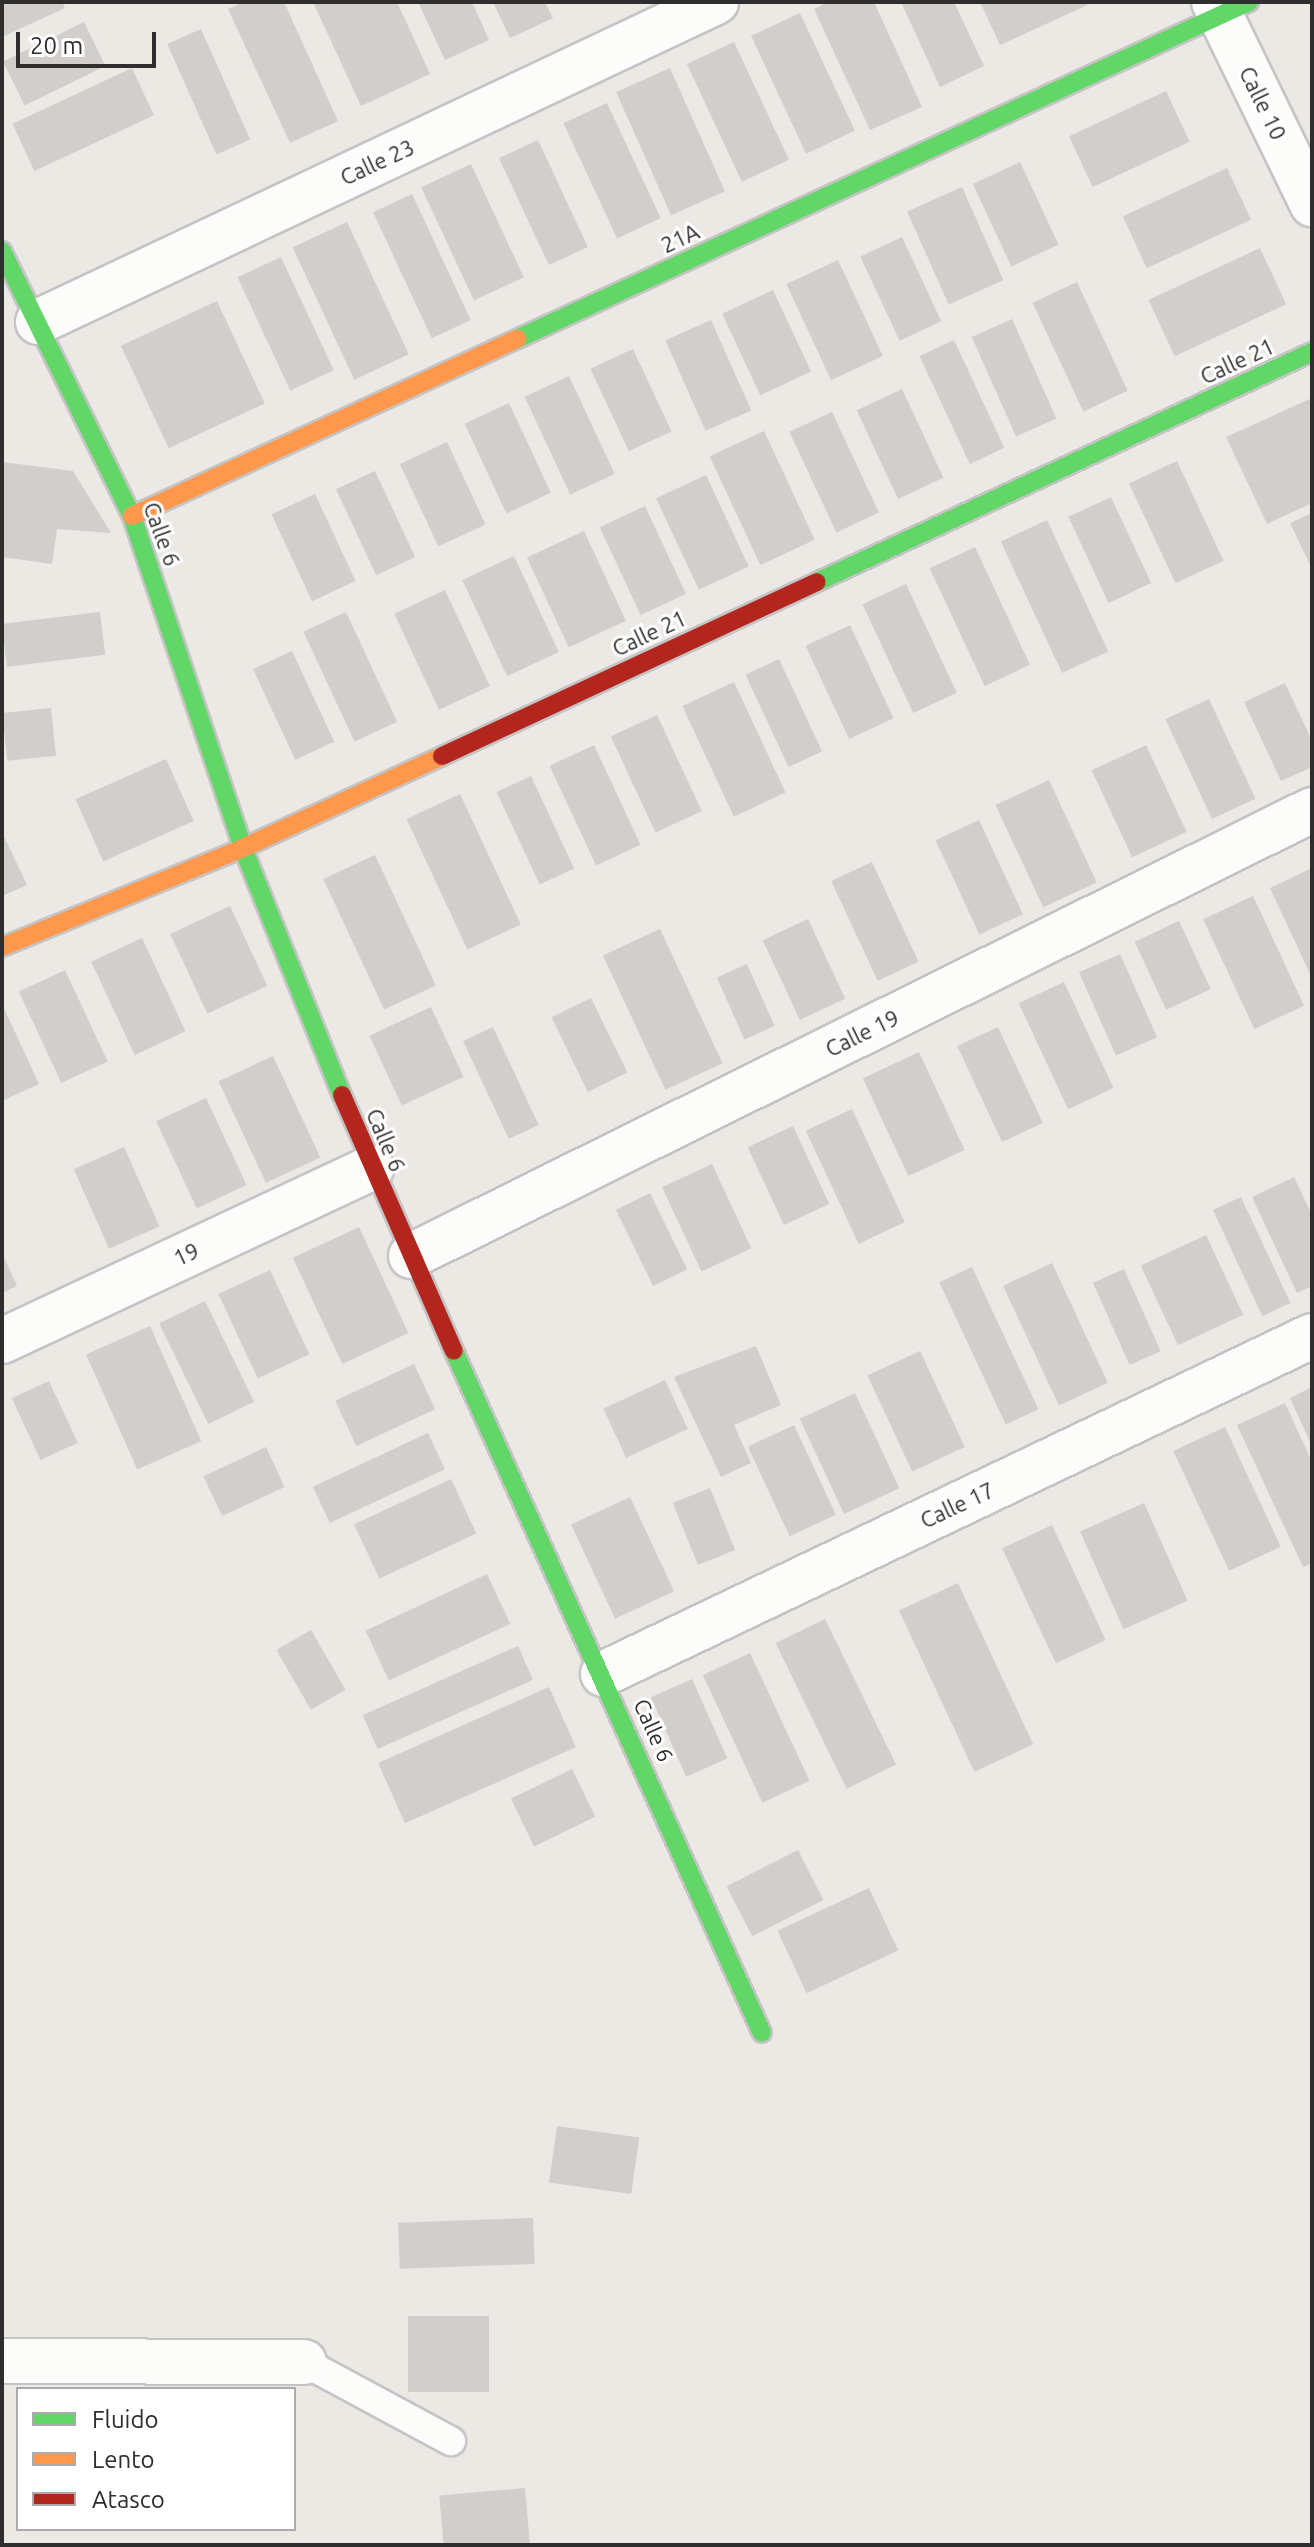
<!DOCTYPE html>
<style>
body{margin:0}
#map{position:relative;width:1314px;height:2547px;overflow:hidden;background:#ece8e4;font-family:Ubuntu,sans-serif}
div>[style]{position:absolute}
.building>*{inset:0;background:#d1cecb;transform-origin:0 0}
.roads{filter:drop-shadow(2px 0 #c5c4c5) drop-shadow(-2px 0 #c5c4c5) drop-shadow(0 2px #c5c4c5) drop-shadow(0 -2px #c5c4c5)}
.lane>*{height:28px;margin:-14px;padding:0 14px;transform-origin:14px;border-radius:14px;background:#fcfcfb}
.street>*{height:44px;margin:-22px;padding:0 22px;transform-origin:22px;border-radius:22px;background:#fcfcfb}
.fast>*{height:18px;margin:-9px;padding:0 9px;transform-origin:9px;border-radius:9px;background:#63d668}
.slow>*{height:18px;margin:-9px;padding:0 9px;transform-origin:9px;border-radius:9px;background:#ff974d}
.jam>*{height:18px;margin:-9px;padding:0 9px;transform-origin:9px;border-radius:9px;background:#b3261e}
span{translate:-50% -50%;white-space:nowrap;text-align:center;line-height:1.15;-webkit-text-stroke:6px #fff;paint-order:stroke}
.street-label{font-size:22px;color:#2e2e2e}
.frame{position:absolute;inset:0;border:4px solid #2e2e2e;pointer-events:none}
.legend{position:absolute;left:16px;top:2387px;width:280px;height:144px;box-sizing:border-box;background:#fff;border:2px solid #ababab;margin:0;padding:10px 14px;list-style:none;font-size:24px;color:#2e2e2e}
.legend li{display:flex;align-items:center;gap:16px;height:40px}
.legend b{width:40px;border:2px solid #ababab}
.scale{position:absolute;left:16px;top:32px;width:140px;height:36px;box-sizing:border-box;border:4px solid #2e2e2e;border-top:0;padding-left:10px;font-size:24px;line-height:28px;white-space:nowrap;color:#2e2e2e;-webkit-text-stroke:6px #fff;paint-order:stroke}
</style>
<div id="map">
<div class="building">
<div style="clip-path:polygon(2px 2px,62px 2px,65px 8px,2px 37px)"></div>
<div style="clip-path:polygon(244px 2px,284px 2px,338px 121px,290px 143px,228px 9px)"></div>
<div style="clip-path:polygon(313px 2px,397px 2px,430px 74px,361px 106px)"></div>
<div style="clip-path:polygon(418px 2px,472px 2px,489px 40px,445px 60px)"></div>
<div style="clip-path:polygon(493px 2px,545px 2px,553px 18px,510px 38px)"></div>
<div style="clip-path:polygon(828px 2px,874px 2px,922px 107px,870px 130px,814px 9px)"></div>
<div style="clip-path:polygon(901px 2px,954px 2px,984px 66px,940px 87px)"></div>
<div style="clip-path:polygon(980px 2px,1094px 2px,1000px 45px)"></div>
<div style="left:800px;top:13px;width:130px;height:54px;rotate:65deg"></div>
<div style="left:84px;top:22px;width:49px;height:90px;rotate:64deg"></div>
<div style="left:201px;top:29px;width:121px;height:37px;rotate:66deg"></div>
<div style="left:734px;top:42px;width:130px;height:52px;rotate:65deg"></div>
<div style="left:132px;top:68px;width:52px;height:132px;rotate:65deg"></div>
<div style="left:670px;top:68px;width:135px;height:59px;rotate:66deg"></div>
<div style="left:1166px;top:91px;width:56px;height:107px;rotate:65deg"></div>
<div style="left:607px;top:103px;width:127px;height:48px;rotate:65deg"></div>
<div style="left:538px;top:140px;width:118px;height:43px;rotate:65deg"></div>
<div style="left:1020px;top:162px;width:91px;height:52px;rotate:65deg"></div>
<div style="left:471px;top:164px;width:125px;height:55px;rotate:65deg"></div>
<div style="left:1227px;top:168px;width:57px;height:115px;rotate:65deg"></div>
<div style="left:962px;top:187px;width:102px;height:60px;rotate:66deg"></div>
<div style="left:412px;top:194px;width:139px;height:43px;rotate:65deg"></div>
<div style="left:347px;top:222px;width:146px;height:60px;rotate:65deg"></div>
<div style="left:902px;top:237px;width:93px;height:46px;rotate:65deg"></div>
<div style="left:1260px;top:248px;width:62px;height:123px;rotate:65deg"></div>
<div style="left:281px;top:257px;width:125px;height:48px;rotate:65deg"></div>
<div style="left:838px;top:260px;width:106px;height:57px;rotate:65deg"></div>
<div style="left:1077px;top:282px;width:120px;height:49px;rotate:65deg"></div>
<div style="left:773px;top:290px;width:90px;height:56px;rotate:65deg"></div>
<div style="left:217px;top:301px;width:113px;height:106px;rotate:65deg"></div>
<div style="left:1012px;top:319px;width:109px;height:44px;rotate:66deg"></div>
<div style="left:711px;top:320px;width:99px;height:50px;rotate:66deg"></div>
<div style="left:954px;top:340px;width:119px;height:38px;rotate:65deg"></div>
<div style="left:633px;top:349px;width:91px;height:47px;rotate:65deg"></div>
<div style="left:569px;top:376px;width:108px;height:49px;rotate:65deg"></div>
<div style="left:902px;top:389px;width:98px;height:50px;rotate:65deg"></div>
<div style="clip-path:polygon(1312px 398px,1312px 503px,1267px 524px,1226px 437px)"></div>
<div style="left:509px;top:403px;width:99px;height:49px;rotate:65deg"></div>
<div style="left:832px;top:412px;width:111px;height:47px;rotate:65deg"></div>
<div style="left:764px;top:431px;width:120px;height:60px;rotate:65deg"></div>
<div style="left:447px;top:442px;width:91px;height:52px;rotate:65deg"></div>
<div style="left:1177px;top:461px;width:110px;height:53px;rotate:65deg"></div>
<div style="clip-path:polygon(2px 462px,73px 471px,111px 533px,57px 529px,52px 564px,2px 557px)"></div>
<div style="left:375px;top:471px;width:95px;height:43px;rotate:65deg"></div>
<div style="left:706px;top:475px;width:101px;height:55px;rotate:65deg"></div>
<div style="left:315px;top:494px;width:96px;height:48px;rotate:65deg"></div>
<div style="left:1111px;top:497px;width:95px;height:47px;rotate:65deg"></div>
<div style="left:645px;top:506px;width:97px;height:50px;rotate:65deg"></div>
<div style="clip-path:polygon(1312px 513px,1312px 569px,1290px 523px)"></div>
<div style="left:1047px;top:520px;width:145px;height:51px;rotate:65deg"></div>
<div style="left:584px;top:531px;width:99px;height:63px;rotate:65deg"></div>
<div style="left:975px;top:547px;width:130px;height:50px;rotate:65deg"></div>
<div style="left:514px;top:556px;width:106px;height:57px;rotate:65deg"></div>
<div style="left:906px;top:584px;width:120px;height:48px;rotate:65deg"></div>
<div style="left:445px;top:590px;width:106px;height:56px;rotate:65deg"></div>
<div style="left:100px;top:612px;width:43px;height:99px;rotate:83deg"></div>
<div style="left:346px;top:612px;width:121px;height:47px;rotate:65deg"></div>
<div style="left:850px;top:625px;width:103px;height:49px;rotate:65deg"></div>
<div style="left:292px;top:651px;width:100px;height:43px;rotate:65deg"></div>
<div style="left:779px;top:659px;width:102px;height:37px;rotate:65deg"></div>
<div style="left:734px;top:682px;width:122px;height:57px;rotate:65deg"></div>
<div style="clip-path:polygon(1285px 683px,1312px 741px,1312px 767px,1281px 781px,1244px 702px)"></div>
<div style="left:1209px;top:699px;width:110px;height:48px;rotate:65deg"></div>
<div style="left:51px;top:708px;width:48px;height:49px;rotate:84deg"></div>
<div style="left:657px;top:715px;width:106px;height:51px;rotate:65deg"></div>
<div style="left:594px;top:745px;width:110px;height:49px;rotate:65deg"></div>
<div style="left:1146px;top:745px;width:96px;height:60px;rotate:65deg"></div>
<div style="left:166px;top:759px;width:68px;height:99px;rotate:66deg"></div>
<div style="left:531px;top:776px;width:102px;height:38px;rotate:65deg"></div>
<div style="left:1049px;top:780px;width:113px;height:59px;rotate:65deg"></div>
<div style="left:460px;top:794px;width:144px;height:59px;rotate:65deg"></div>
<div style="left:979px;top:820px;width:104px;height:48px;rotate:65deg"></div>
<div style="clip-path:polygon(2px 832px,27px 885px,2px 896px)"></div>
<div style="left:375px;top:855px;width:144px;height:57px;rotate:65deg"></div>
<div style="left:872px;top:862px;width:110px;height:45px;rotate:65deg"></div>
<div style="clip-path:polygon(1310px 869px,1312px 873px,1312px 978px,1270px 888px)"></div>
<div style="left:1253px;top:896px;width:121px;height:55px;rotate:65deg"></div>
<div style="left:230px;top:906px;width:88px;height:66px;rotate:65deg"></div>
<div style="left:808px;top:919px;width:88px;height:50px;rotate:65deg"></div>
<div style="left:1179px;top:921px;width:75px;height:49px;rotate:65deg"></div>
<div style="left:660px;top:929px;width:148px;height:63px;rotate:65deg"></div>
<div style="left:142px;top:938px;width:103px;height:56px;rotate:65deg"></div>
<div style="left:1120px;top:954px;width:91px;height:45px;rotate:66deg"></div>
<div style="left:747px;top:964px;width:68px;height:33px;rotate:66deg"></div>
<div style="left:65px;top:970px;width:101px;height:51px;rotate:65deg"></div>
<div style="left:1064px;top:982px;width:117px;height:50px;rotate:65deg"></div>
<div style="left:591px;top:998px;width:83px;height:44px;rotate:64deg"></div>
<div style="clip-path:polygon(2px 1004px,39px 1084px,2px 1101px)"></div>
<div style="left:431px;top:1007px;width:77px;height:68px;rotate:65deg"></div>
<div style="left:493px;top:1027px;width:108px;height:33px;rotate:65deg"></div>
<div style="left:998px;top:1027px;width:106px;height:45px;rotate:65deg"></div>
<div style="left:919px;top:1052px;width:108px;height:62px;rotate:65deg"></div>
<div style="left:273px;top:1056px;width:112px;height:60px;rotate:65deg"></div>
<div style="left:206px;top:1098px;width:96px;height:55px;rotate:65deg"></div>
<div style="left:852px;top:1109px;width:125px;height:51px;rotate:65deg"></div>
<div style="left:793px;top:1126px;width:86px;height:50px;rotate:65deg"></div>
<div style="left:124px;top:1147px;width:87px;height:55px;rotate:66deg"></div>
<div style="left:712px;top:1164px;width:93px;height:55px;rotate:65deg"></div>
<div style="clip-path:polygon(1294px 1177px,1312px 1215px,1312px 1286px,1297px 1293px,1252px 1197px)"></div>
<div style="left:650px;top:1193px;width:85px;height:38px;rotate:64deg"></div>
<div style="left:1241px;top:1197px;width:117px;height:31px;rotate:65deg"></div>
<div style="left:359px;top:1227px;width:117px;height:73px;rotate:65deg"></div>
<div style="left:1206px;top:1235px;width:88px;height:72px;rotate:65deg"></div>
<div style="clip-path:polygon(2px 1253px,17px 1286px,2px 1293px)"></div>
<div style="left:1052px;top:1263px;width:132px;height:54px;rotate:65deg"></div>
<div style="left:972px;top:1267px;width:157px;height:36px;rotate:65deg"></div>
<div style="left:1124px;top:1269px;width:90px;height:34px;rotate:66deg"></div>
<div style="left:270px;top:1270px;width:93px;height:57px;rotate:65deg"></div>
<div style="left:205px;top:1301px;width:112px;height:51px;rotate:64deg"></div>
<div style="left:150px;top:1326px;width:126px;height:70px;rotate:66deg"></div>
<div style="clip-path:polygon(756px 1346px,781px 1405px,734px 1425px,751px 1463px,721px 1477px,674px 1377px)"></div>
<div style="left:920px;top:1351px;width:106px;height:58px;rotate:65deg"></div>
<div style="left:414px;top:1364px;width:50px;height:87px;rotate:65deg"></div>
<div style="left:665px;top:1380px;width:54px;height:68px;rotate:65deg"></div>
<div style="left:49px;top:1381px;width:68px;height:41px;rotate:65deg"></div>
<div style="clip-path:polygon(1312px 1387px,1312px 1446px,1290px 1398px)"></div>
<div style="left:855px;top:1393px;width:105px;height:61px;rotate:65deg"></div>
<div style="clip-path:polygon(1285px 1403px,1312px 1462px,1312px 1563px,1303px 1567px,1237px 1425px)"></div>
<div style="left:794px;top:1425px;width:99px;height:51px;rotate:65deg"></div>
<div style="left:1225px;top:1427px;width:132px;height:57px;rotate:65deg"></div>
<div style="left:428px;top:1433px;width:40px;height:127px;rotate:65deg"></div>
<div style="left:266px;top:1447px;width:44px;height:69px;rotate:65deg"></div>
<div style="left:451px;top:1479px;width:60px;height:107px;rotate:65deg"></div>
<div style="left:710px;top:1488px;width:67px;height:40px;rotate:68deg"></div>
<div style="left:630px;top:1497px;width:104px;height:65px;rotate:65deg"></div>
<div style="left:1144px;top:1503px;width:107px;height:70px;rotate:66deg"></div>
<div style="left:1052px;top:1525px;width:127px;height:55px;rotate:65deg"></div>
<div style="left:487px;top:1574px;width:55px;height:134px;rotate:65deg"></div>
<div style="left:958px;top:1583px;width:178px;height:65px;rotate:65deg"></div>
<div style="left:825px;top:1619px;width:162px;height:55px;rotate:64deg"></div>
<div style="left:311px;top:1630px;width:69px;height:40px;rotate:60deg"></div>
<div style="left:518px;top:1646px;width:37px;height:170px;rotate:66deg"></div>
<div style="left:750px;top:1653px;width:141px;height:52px;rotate:65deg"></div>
<div style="left:692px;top:1679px;width:87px;height:45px;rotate:66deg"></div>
<div style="left:549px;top:1687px;width:66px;height:187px;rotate:66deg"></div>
<div style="left:572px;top:1769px;width:53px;height:68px;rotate:64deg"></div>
<div style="left:798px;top:1850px;width:56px;height:80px;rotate:63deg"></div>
<div style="left:869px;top:1888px;width:69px;height:101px;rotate:65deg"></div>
<div style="left:557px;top:2126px;width:83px;height:57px;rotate:8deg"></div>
<div style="left:533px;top:2218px;width:46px;height:135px;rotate:88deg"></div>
<div style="left:408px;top:2316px;width:81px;height:76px"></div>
<div style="left:525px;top:2488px;width:57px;height:86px;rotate:85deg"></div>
</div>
<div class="roads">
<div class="lane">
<div style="left:304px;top:2362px;width:167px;rotate:28.3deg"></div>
</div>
<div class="street">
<div style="left:1214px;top:2px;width:225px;rotate:64.1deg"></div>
<div style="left:38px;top:322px;width:750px;rotate:-25.27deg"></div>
<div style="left:411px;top:1256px;width:1005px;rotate:-26.34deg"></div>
<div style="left:2px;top:1341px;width:408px;rotate:-25.1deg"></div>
<div style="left:603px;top:1674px;width:785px;rotate:-25.49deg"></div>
<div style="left:2px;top:2361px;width:302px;rotate:0.2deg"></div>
</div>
<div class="fast">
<div style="left:2px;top:251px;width:295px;rotate:63.9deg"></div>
<div style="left:132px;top:516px;width:350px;rotate:71.5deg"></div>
<div style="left:243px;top:848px;width:266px;rotate:68.2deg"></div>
<div style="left:517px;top:339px;width:806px;rotate:-24.72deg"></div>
<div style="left:817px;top:582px;width:546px;rotate:-24.92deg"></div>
<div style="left:454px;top:1351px;width:748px;rotate:65.7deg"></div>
</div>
<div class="slow">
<div style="left:132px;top:516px;width:424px;rotate:-24.7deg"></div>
<div style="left:2px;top:947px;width:261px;rotate:-22.3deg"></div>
<div style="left:243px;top:848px;width:219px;rotate:-24.8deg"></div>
</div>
<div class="jam">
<div style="left:442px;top:756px;width:413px;rotate:-24.9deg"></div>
<div style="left:342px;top:1095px;width:279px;rotate:66.4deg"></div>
</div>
</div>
<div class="street-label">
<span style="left:1263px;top:103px;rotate:64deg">Calle 10</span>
<span style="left:377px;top:162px;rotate:-25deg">Calle 23</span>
<span style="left:680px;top:238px;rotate:-25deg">21A</span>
<span style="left:1237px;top:361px;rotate:-25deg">Calle 21</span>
<span style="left:162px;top:534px;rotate:70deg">Calle 6</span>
<span style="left:649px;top:633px;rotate:-25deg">Calle 21</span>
<span style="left:862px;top:1033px;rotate:-26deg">Calle 19</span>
<span style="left:386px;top:1140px;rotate:67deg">Calle 6</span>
<span style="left:186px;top:1254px;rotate:-25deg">19</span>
<span style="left:957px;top:1505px;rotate:-25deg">Calle 17</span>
<span style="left:654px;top:1730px;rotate:66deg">Calle 6</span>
</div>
<div class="frame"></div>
<ul class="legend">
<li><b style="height:10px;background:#63d668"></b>Fluido</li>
<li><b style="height:10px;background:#ff974d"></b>Lento</li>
<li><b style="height:10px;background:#b3261e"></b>Atasco</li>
</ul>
<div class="scale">20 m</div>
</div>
